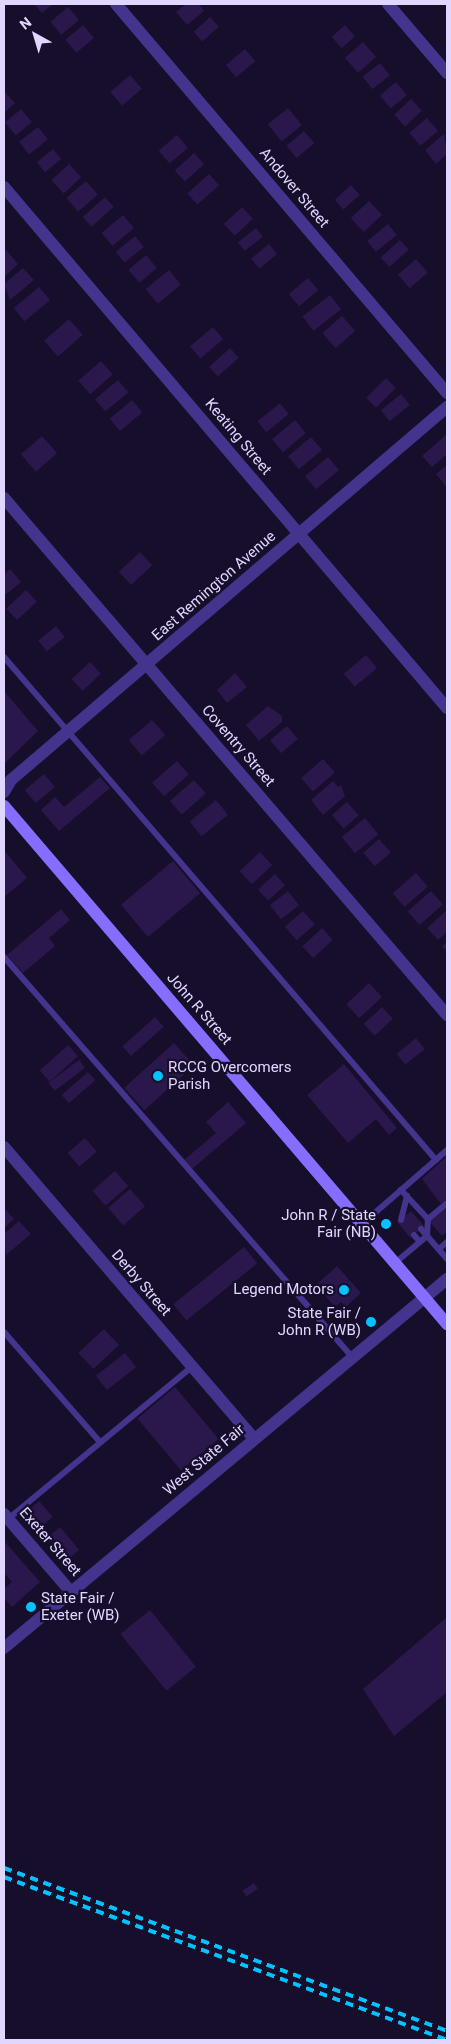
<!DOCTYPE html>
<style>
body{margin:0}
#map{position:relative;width:451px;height:2044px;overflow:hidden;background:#160e2a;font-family:Roboto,sans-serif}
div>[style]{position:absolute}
.building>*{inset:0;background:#2a184c;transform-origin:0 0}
.service>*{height:6px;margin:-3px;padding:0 3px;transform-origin:3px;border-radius:3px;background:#44348d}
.minor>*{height:12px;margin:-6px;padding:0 6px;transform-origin:6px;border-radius:6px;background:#44348d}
.tertiary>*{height:12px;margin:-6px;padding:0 6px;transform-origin:6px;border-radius:6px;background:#44348d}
.secondary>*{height:12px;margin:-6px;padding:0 6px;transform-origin:6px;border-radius:6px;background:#866dff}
.rail>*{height:4px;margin-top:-2px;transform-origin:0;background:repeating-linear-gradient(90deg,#02c2ff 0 8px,transparent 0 14px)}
.dots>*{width:14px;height:14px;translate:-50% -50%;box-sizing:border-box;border:2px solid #160e2a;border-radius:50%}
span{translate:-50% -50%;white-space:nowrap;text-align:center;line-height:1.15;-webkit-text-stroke:4.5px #160e2a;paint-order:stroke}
.street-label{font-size:15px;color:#e1d6ff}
.poi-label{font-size:15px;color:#e1d6ff}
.left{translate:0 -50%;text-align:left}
.right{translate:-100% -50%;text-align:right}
.frame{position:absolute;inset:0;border:5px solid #e1d6ff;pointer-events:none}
.north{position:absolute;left:10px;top:10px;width:50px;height:50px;-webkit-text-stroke:4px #160e2a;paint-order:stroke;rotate:321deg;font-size:14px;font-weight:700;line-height:20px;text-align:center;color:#e1d6ff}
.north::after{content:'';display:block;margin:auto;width:18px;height:22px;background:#e1d6ff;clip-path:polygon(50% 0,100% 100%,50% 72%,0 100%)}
</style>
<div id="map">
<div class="building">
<div style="clip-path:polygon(34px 4px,53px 4px,42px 13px)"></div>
<div style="clip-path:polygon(186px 4px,199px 4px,204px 11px,187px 25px,176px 12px)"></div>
<div style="left:68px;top:7px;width:17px;height:23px;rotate:50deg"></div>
<div style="left:210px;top:17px;width:13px;height:22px;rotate:48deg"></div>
<div style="left:83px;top:25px;width:17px;height:23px;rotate:50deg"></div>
<div style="left:345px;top:25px;width:15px;height:18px;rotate:48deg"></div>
<div style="left:363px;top:42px;width:20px;height:24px;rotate:49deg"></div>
<div style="left:245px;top:49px;width:16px;height:25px;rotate:50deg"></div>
<div style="left:380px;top:63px;width:16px;height:22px;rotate:52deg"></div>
<div style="left:130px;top:75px;width:18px;height:26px;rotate:49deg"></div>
<div style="left:396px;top:82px;width:17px;height:21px;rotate:50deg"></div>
<div style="clip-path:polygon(4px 91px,15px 103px,4px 113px)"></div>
<div style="left:411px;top:99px;width:16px;height:23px;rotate:47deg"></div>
<div style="left:288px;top:108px;width:22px;height:26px;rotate:51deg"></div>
<div style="left:21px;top:109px;width:17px;height:21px;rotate:50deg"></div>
<div style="left:427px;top:118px;width:17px;height:23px;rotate:50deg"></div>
<div style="left:38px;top:127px;width:16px;height:24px;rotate:52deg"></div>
<div style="left:304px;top:131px;width:16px;height:23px;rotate:50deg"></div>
<div style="clip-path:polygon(444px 134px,447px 154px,436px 164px,425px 150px)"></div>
<div style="left:177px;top:135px;width:17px;height:24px;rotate:50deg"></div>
<div style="left:53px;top:149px;width:13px;height:21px;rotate:51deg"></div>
<div style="left:194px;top:153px;width:15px;height:26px;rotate:48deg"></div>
<div style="left:69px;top:164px;width:18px;height:24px;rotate:47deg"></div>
<div style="left:209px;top:174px;width:15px;height:29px;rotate:48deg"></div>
<div style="left:86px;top:181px;width:18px;height:26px;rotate:49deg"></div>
<div style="left:351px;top:185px;width:13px;height:22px;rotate:48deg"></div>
<div style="left:105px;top:197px;width:13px;height:30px;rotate:48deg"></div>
<div style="left:369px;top:201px;width:19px;height:25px;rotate:47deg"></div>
<div style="left:242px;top:207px;width:16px;height:25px;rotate:47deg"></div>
<div style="left:123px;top:215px;width:17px;height:28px;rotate:50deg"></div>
<div style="left:388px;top:224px;width:14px;height:27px;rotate:51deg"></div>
<div style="left:256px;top:228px;width:11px;height:23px;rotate:52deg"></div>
<div style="left:135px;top:236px;width:14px;height:25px;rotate:51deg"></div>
<div style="left:400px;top:240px;width:13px;height:26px;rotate:48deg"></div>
<div style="left:269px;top:244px;width:13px;height:23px;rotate:51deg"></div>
<div style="clip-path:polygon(6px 250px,18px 264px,4px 277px,4px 252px)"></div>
<div style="left:146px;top:255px;width:17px;height:23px;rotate:50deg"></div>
<div style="left:416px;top:259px;width:18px;height:24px;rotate:49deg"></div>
<div style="clip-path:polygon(23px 268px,34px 280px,10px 300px,4px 284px)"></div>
<div style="left:169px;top:270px;width:19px;height:30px;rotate:51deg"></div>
<div style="left:308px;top:278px;width:16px;height:25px;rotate:50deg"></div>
<div style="left:39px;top:287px;width:17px;height:33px;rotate:50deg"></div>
<div style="left:330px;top:295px;width:18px;height:35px;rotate:52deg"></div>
<div style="left:342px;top:316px;width:20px;height:26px;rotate:49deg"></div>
<div style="left:69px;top:319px;width:21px;height:33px;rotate:49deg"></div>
<div style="left:213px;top:327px;width:16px;height:30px;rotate:50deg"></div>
<div style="left:230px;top:348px;width:13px;height:28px;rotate:48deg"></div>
<div style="left:101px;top:361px;width:18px;height:30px;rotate:49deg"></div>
<div style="left:386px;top:378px;width:14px;height:28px;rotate:45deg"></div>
<div style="left:118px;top:380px;width:16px;height:30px;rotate:50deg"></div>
<div style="left:401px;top:394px;width:14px;height:26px;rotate:51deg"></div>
<div style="left:132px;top:400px;width:16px;height:29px;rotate:50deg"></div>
<div style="left:280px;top:403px;width:14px;height:29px;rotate:51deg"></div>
<div style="left:295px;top:420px;width:17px;height:30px;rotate:50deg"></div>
<div style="clip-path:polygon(447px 434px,447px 454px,432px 467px,422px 456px)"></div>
<div style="left:42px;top:436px;width:23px;height:28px;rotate:49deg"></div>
<div style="left:311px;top:437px;width:17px;height:30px;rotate:50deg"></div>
<div style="left:328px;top:457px;width:17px;height:30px;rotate:50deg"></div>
<div style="clip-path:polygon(447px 465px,447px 488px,436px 474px)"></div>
<div style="left:140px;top:552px;width:18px;height:29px;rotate:47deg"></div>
<div style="clip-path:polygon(10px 569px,21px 582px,4px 596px,4px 575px)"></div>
<div style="left:26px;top:590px;width:16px;height:27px;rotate:47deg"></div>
<div style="left:56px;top:626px;width:14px;height:23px;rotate:51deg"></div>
<div style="left:366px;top:655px;width:17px;height:29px;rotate:50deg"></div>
<div style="left:90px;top:662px;width:16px;height:25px;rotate:47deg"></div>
<div style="clip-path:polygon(235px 673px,247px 687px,227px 703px,217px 690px)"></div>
<div style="clip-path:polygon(4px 691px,38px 731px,4px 764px)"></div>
<div style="clip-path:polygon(268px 706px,282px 716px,282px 722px,259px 741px,246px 725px)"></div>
<div style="left:152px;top:720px;width:20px;height:31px;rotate:49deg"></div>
<div style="left:287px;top:726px;width:17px;height:22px;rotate:50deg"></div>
<div style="left:323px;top:759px;width:18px;height:29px;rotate:49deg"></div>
<div style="left:177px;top:761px;width:18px;height:33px;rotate:49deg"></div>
<div style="left:44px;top:774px;width:17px;height:25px;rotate:50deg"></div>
<div style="clip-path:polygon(100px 777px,110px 788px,59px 831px,41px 810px,55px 797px,64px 807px)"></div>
<div style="left:194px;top:780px;width:18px;height:32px;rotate:49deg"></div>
<div style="clip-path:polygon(333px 781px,338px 787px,341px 785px,345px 796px,323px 815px,311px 800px)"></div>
<div style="left:216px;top:800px;width:19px;height:34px;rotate:51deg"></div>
<div style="left:347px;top:802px;width:18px;height:20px;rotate:49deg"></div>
<div style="left:365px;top:818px;width:21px;height:30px;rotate:51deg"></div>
<div style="left:379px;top:839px;width:18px;height:21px;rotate:49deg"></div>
<div style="clip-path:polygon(4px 850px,27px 878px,4px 897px)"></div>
<div style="left:260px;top:852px;width:18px;height:28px;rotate:47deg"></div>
<div style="left:173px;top:861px;width:42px;height:68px;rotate:50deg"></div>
<div style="left:416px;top:873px;width:18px;height:31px;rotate:49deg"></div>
<div style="left:275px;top:874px;width:15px;height:23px;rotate:48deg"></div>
<div style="left:288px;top:891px;width:18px;height:23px;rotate:52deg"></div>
<div style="left:431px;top:891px;width:18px;height:31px;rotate:49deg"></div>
<div style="clip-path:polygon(61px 909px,70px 920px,49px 938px,55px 946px,23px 973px,7px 955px)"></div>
<div style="clip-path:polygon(447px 910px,447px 932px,438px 940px,427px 928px)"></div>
<div style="left:303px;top:911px;width:18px;height:24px;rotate:49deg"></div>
<div style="left:322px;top:928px;width:16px;height:27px;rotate:47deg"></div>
<div style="clip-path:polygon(447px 942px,447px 952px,442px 946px)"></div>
<div style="left:369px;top:983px;width:19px;height:31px;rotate:47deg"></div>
<div style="left:382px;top:1007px;width:16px;height:25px;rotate:47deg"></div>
<div style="left:155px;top:1017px;width:13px;height:44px;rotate:48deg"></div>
<div style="left:416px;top:1038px;width:14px;height:25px;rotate:51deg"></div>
<div style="left:174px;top:1043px;width:30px;height:67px;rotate:48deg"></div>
<div style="left:68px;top:1045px;width:15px;height:38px;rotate:48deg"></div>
<div style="left:79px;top:1060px;width:10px;height:38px;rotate:53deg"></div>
<div style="clip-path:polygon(344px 1064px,397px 1128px,389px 1135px,376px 1119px,348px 1143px,307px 1095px)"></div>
<div style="left:88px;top:1072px;width:11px;height:35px;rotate:49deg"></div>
<div style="clip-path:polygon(228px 1102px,246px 1123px,192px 1169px,184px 1160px,216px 1133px,206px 1122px)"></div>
<div style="left:85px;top:1138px;width:18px;height:23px;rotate:49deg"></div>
<div style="clip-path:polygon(447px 1156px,447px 1199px,441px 1204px,422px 1179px)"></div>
<div style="left:115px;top:1171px;width:20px;height:30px;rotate:49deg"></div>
<div style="left:130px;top:1189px;width:23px;height:29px;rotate:49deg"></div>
<div style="clip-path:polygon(447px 1205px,447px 1231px,442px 1236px,429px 1221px)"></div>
<div style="clip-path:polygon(4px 1208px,14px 1219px,4px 1228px)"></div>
<div style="left:411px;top:1211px;width:20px;height:18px;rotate:49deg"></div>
<div style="clip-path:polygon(19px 1221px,31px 1234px,6px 1255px,4px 1234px)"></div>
<div style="left:244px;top:1247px;width:21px;height:91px;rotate:51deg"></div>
<div style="clip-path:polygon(337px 1266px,361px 1293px,346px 1307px,341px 1302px,335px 1307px,316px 1285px)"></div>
<div style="left:104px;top:1329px;width:22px;height:35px;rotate:47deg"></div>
<div style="left:125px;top:1353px;width:18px;height:37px;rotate:52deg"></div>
<div style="left:175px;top:1387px;width:68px;height:49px;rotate:50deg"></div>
<div style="left:39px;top:1501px;width:21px;height:16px;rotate:49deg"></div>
<div style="left:60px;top:1527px;width:30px;height:18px;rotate:50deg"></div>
<div style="clip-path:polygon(4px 1541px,40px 1582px,12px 1607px,4px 1598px,4px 1589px,12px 1582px,4px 1573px)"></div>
<div style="left:150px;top:1610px;width:73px;height:38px;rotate:51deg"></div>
<div style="clip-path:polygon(447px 1617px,447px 1692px,394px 1736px,363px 1689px)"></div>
<div style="left:254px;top:1883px;width:7px;height:14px;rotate:56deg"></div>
</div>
<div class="service">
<div style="left:4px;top:657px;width:663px;rotate:49.34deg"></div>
<div style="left:4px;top:957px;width:532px;rotate:48.97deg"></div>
<div style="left:428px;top:1219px;width:25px;rotate:-40deg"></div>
<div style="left:401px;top:1220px;width:25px;rotate:-76deg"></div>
<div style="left:362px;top:1224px;width:113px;rotate:-41deg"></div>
<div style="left:421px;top:1229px;width:40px;rotate:49deg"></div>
<div style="left:414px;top:1235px;width:9px;rotate:49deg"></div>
<div style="left:439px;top:1249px;width:11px;rotate:-41deg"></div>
<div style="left:395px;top:1263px;width:42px;rotate:-40.2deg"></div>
<div style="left:427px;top:1236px;width:17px;rotate:-87deg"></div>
<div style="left:428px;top:1219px;width:40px;rotate:-133deg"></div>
<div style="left:4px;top:1332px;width:146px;rotate:48.9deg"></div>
<div style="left:8px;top:1519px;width:239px;rotate:-39.6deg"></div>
</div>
<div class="minor">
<div style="left:116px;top:4px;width:511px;rotate:49.61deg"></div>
<div style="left:388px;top:4px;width:91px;rotate:49.5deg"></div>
<div style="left:4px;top:187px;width:684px;rotate:49.63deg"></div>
<div style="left:4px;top:498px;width:681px;rotate:49.41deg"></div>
<div style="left:4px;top:792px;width:14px;rotate:-60deg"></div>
<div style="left:11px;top:780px;width:574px;rotate:-40.55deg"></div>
<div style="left:4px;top:1147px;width:384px;rotate:49.4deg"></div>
<div style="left:4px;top:1514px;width:103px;rotate:49.3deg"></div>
</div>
<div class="tertiary">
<div style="left:4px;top:1648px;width:577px;rotate:-39.79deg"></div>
</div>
<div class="secondary">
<div style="left:4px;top:806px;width:682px;rotate:49.46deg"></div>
</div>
<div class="rail">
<div style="left:4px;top:1868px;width:472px;rotate:20.2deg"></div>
<div style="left:4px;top:1877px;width:472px;rotate:20.2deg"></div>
</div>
<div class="dots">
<div style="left:158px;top:1076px;background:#02c2ff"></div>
<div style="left:386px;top:1224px;background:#02c2ff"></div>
<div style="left:344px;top:1290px;background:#02c2ff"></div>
<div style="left:371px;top:1322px;background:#02c2ff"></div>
<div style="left:31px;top:1607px;background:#02c2ff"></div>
</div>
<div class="street-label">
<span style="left:294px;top:188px;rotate:50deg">Andover Street</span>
<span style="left:238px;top:437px;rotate:50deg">Keating Street</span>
<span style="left:214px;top:586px;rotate:-41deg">East Remington Avenue</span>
<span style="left:238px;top:746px;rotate:49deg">Coventry Street</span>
<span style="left:199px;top:1009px;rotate:49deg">John R Street</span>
<span style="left:141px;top:1283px;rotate:49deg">Derby Street</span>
<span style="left:204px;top:1460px;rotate:-40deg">West State Fair</span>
<span style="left:50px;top:1542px;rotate:49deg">Exeter Street</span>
</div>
<div class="poi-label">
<span class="left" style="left:168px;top:1076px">RCCG Overcomers<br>Parish</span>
<span class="right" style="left:376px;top:1224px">John R / State<br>Fair (NB)</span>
<span class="right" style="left:334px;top:1290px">Legend Motors</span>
<span class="right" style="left:361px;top:1322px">State Fair /<br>John R (WB)</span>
<span class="left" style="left:41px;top:1607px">State Fair /<br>Exeter (WB)</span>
</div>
<div class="frame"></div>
<div class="north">N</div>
</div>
